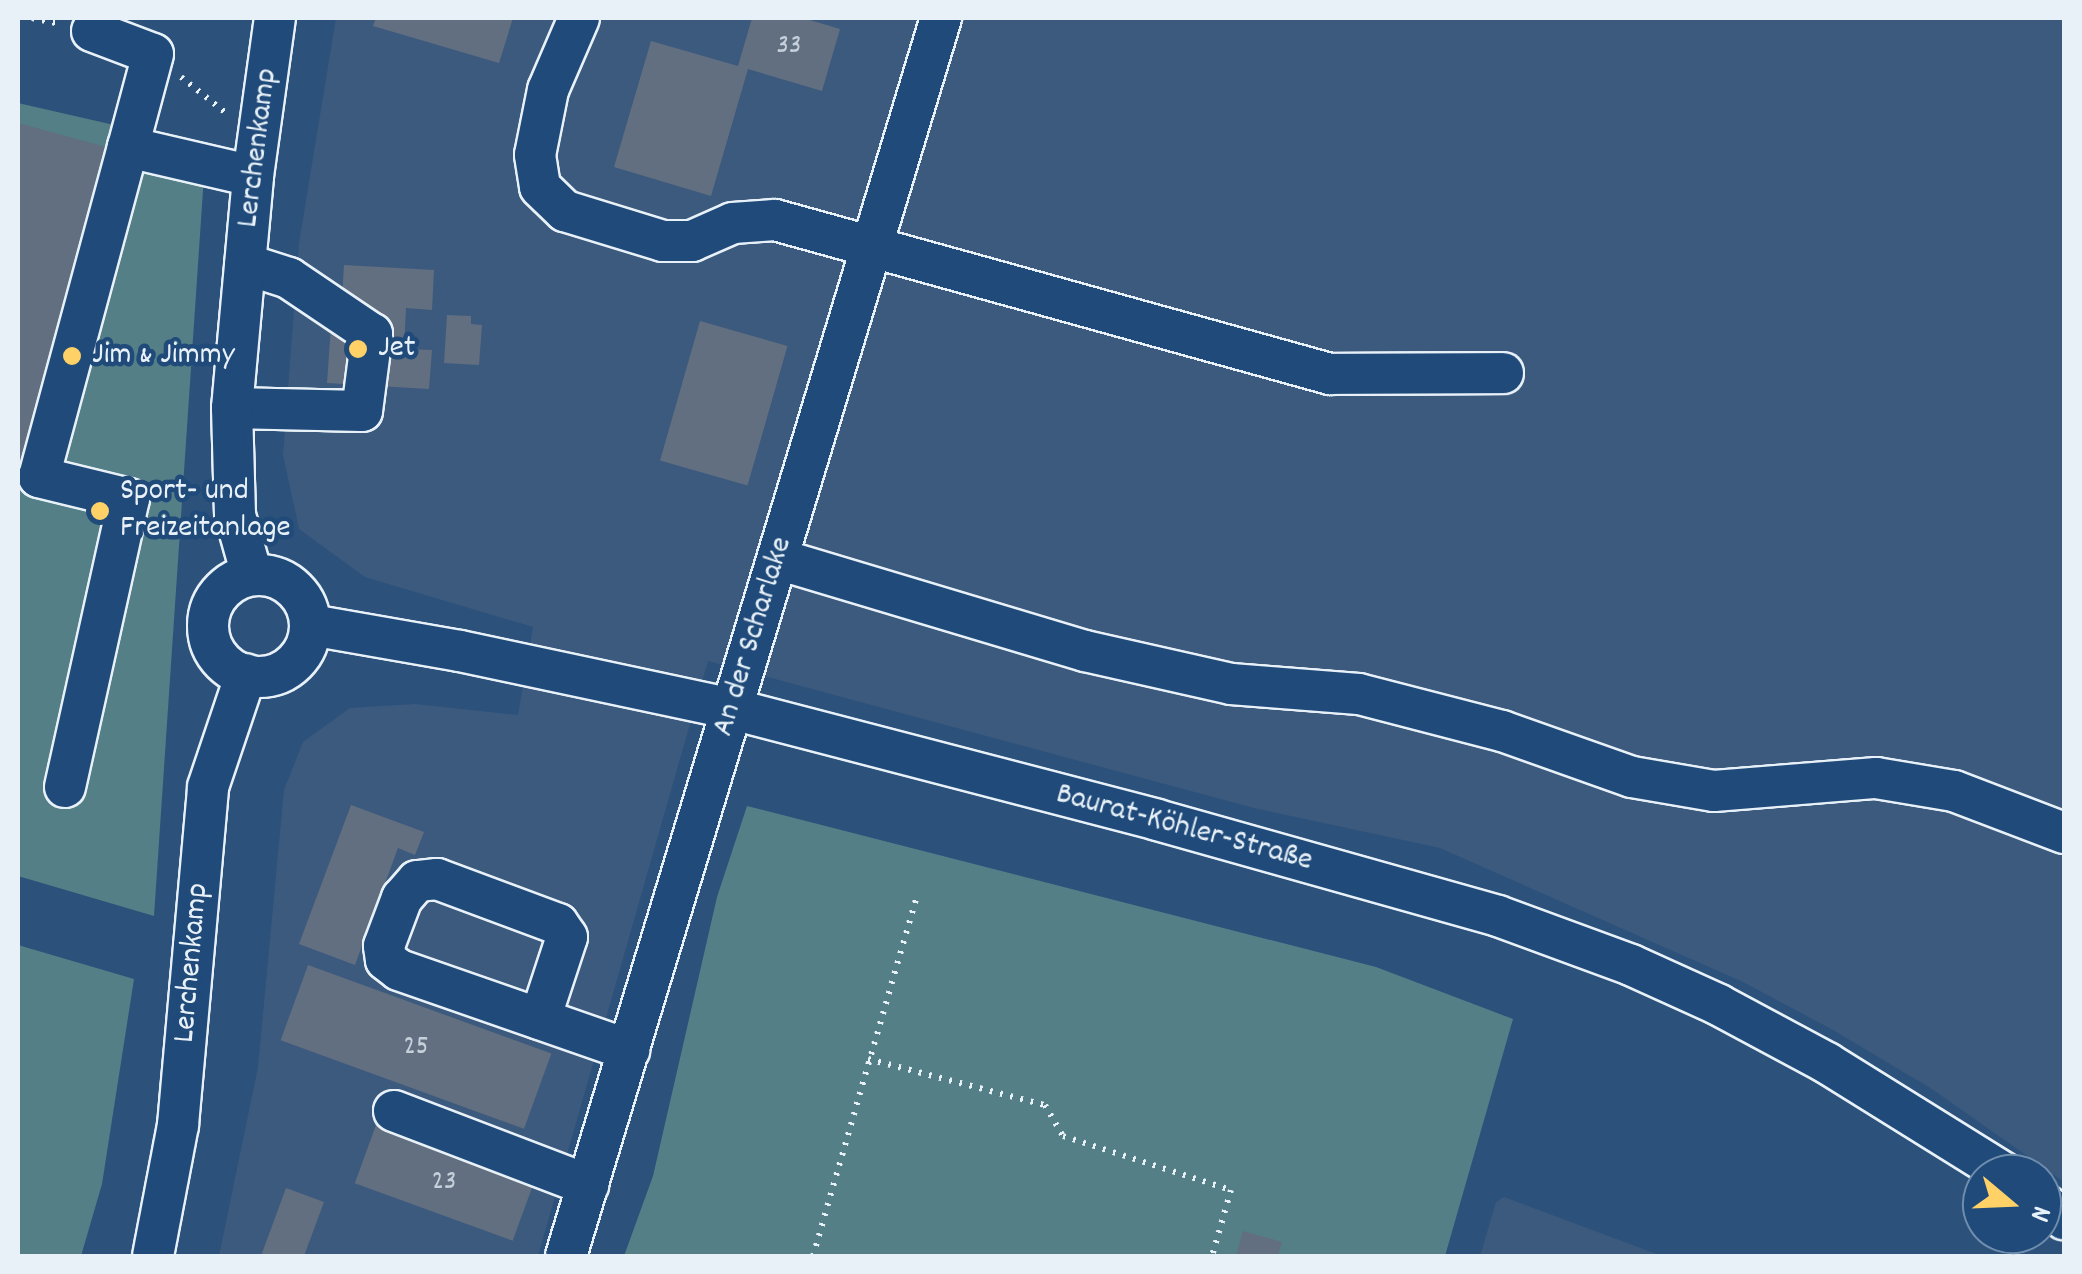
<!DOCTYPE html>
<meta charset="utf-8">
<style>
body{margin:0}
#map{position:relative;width:2082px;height:1274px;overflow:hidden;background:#2c517b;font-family:Dekko,sans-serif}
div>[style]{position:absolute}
.built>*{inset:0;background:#3c5a7d}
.green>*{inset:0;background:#547f87}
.building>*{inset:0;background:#626f81;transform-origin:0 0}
.path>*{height:6px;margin-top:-3px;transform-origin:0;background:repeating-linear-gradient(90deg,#e8f1f8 0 2.5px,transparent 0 10.5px)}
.roads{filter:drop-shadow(2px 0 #e8f1f8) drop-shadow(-2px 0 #e8f1f8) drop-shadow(0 2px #e8f1f8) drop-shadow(0 -2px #e8f1f8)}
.minor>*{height:40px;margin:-20px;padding:0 20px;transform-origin:20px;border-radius:20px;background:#1f4a7a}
.minor>.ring{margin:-20px;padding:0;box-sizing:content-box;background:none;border:40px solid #1f4a7a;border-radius:50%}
.dots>*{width:28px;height:28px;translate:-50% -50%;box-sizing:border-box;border:5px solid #1f4a7a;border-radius:50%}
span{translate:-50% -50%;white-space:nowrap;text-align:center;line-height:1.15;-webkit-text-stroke:9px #1f4a7a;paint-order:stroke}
.number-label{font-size:28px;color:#c6d0da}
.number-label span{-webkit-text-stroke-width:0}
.street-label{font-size:32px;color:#e8f1f8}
.poi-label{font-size:32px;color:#e8f1f8}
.left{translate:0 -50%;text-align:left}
.frame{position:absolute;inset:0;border:20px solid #e8f1f8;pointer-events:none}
.north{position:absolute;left:1962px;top:1154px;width:100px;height:100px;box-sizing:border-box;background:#1f4a7a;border:2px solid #6f8dac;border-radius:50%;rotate:109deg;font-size:28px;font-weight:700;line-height:40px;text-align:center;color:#e8f1f8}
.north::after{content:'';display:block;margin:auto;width:35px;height:45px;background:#ffd166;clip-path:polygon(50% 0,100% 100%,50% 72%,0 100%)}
</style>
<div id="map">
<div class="built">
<div style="clip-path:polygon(336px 18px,2064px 18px,2064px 1182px,1932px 1089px,1833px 1030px,1743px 982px,1440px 848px,1254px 808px,708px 661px,538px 1256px,219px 1256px,258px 1067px,284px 790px,303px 742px,350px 708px,415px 704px,518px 715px,533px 627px,365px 577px,299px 529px,283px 455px,299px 243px)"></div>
<div style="clip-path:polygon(1504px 1197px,1662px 1256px,1480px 1256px,1496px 1202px)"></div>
</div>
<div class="green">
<div style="clip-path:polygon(18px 103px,206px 146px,154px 916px,18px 876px)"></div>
<div style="clip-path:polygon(747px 806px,1376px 967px,1513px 1019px,1445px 1256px,624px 1256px,653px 1176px,717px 897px)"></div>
<div style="clip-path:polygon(18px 945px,134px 979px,102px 1184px,81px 1256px,18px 1256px)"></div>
</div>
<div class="building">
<div style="clip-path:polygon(376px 18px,513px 18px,499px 63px,373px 26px)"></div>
<div style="clip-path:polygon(752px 18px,803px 18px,840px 29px,822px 91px,748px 69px,711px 196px,614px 167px,651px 41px,738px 66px)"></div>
<div style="clip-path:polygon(18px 123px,110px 148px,22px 468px,18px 467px)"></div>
<div style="clip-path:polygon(344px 265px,434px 270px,432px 310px,406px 308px,404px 349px,432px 350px,429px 389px,327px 383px,333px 297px,342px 298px)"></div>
<div style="clip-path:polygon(447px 315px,471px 316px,471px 324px,482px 325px,479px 365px,444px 363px)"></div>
<div style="left:700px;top:321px;width:91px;height:145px;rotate:16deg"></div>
<div style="clip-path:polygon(351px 805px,424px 832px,415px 855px,398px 848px,355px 965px,299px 944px)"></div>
<div style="left:308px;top:965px;width:259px;height:80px;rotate:20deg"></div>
<div style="left:376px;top:1125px;width:168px;height:62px;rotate:20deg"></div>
<div style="clip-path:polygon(286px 1188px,324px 1202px,304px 1256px,261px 1256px)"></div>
<div style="clip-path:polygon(1243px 1231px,1282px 1242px,1278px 1256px,1236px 1256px)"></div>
</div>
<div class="path">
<div style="left:32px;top:18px;width:29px;rotate:12deg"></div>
<div style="left:181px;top:77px;width:58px;rotate:38.7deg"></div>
<div style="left:868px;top:1059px;width:183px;rotate:14.6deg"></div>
<div style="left:1045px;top:1105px;width:36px;rotate:60deg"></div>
<div style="left:1063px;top:1136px;width:176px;rotate:17.8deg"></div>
<div style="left:1231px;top:1190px;width:69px;rotate:106.1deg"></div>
<div style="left:813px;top:1256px;width:376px;rotate:-73.9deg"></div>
</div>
<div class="roads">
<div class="minor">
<div style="left:579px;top:18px;width:78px;rotate:113.3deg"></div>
<div style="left:548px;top:90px;width:66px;rotate:101.3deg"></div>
<div style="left:535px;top:155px;width:32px;rotate:81deg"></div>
<div style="left:540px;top:187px;width:35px;rotate:44deg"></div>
<div style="left:565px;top:211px;width:102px;rotate:17deg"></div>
<div style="left:663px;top:241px;width:29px"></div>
<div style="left:692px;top:241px;width:45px;rotate:-23.7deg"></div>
<div style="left:733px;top:223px;width:42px;rotate:-4.1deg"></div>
<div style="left:775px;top:220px;width:576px;rotate:15.51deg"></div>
<div style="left:1330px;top:374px;width:173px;rotate:-0.3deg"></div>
<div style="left:92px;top:31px;width:65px;rotate:20.7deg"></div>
<div style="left:153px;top:54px;width:96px;rotate:105deg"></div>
<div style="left:232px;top:408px;width:130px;rotate:1.3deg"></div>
<div style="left:362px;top:411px;width:78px;rotate:-82.6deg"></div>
<div style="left:372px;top:334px;width:100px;rotate:-146deg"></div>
<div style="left:289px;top:278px;width:46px;rotate:-162.3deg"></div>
<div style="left:778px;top:559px;width:320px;rotate:16.7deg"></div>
<div style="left:1085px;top:651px;width:150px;rotate:12.7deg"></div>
<div style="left:1231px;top:684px;width:128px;rotate:4.5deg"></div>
<div style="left:1359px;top:694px;width:148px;rotate:14.5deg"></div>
<div style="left:1502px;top:731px;width:138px;rotate:19.5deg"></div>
<div style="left:1632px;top:777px;width:83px;rotate:9.7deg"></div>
<div style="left:1714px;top:791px;width:163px;rotate:-4.6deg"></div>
<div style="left:1876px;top:778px;width:79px;rotate:9.5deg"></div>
<div style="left:1954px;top:791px;width:118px;rotate:20.9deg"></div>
<div style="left:252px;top:575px;width:62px;rotate:-105.8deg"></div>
<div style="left:235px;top:515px;width:107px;rotate:-91.6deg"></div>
<div style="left:232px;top:408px;width:233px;rotate:-84.8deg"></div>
<div style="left:253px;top:176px;width:160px;rotate:-82.1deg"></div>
<div class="ring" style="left:208px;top:575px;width:62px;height:62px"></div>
<div style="left:311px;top:625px;width:151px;rotate:9.9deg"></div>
<div style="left:460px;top:651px;width:278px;rotate:12deg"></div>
<div style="left:732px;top:709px;width:439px;rotate:14.6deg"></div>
<div style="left:1157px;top:820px;width:354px;rotate:15.7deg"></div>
<div style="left:1498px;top:916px;width:142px;rotate:20.2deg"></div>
<div style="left:1631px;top:965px;width:97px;rotate:24.4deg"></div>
<div style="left:1719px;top:1005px;width:123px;rotate:28.2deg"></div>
<div style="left:1827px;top:1063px;width:210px;rotate:31.9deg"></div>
<div style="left:65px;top:787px;width:295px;rotate:-77.5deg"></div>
<div style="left:129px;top:499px;width:93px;rotate:-166.3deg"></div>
<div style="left:39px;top:477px;width:342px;rotate:-74.9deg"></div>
<div style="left:128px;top:147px;width:128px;rotate:13.1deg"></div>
<div style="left:540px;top:1019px;width:86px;rotate:-71.8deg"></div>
<div style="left:567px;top:937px;width:16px;rotate:-125deg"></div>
<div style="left:558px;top:924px;width:129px;rotate:-159.6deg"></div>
<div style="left:437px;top:879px;width:20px;rotate:174deg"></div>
<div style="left:417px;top:881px;width:23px;rotate:131deg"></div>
<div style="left:402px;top:898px;width:51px;rotate:110.6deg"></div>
<div style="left:384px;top:946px;width:14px;rotate:82deg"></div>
<div style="left:386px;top:960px;width:16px;rotate:38deg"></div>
<div style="left:399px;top:970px;width:244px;rotate:19.2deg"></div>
<div style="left:394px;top:1111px;width:208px;rotate:20.9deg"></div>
<div style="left:2042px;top:1202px;width:28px;rotate:38deg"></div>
<div style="left:153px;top:1256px;width:133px;rotate:-79.2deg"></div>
<div style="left:178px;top:1125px;width:339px;rotate:-84.9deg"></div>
<div style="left:208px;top:787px;width:119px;rotate:-71.4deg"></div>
<div style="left:566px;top:1256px;width:1294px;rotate:-73.15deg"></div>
</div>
</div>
<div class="dots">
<div style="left:358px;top:349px;background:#ffd166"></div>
<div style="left:72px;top:356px;background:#ffd166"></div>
<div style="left:100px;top:511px;background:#ffd166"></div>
</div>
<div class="number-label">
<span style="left:789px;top:47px">33</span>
<span style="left:416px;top:1048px">25</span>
<span style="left:444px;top:1183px">23</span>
</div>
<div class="street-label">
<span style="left:259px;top:148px;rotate:-83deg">Lerchenkamp</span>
<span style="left:754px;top:637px;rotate:-73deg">An der Scharlake</span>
<span style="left:1184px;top:829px;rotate:15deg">Baurat-Köhler-Straße</span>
<span style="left:193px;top:963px;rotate:-85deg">Lerchenkamp</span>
</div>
<div class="poi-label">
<span class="left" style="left:378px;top:349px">Jet</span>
<span class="left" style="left:92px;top:356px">Jim &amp; Jimmy</span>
<span class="left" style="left:120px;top:511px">Sport- und<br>Freizeitanlage</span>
</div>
<div class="frame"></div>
<div class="north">N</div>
</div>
